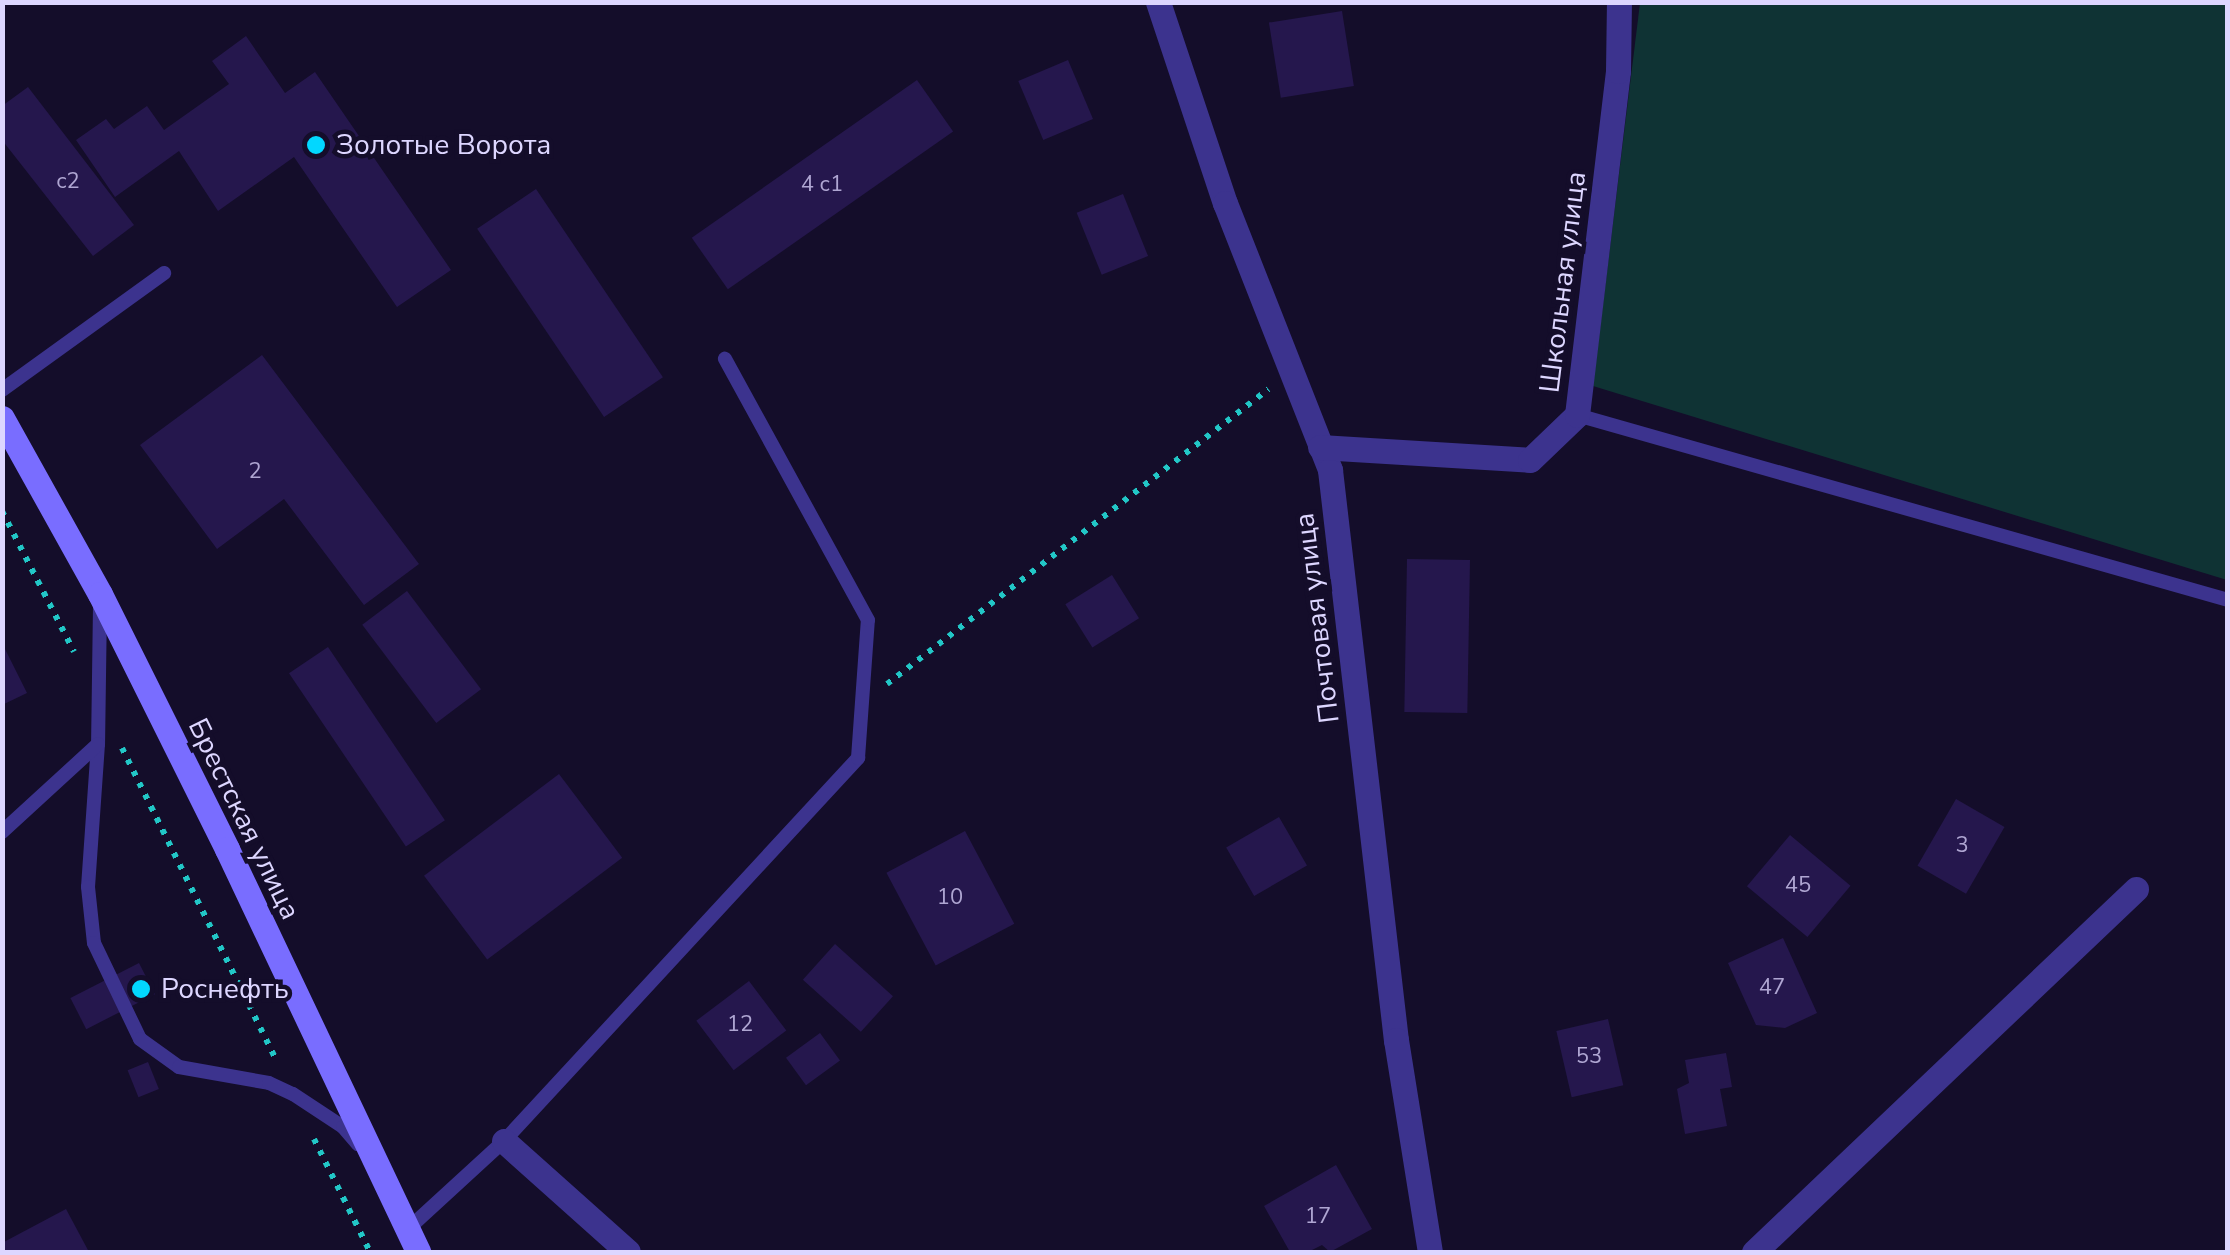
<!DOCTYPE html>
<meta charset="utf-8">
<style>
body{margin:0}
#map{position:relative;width:2230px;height:1255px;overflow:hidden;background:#140d2a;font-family:"Nunito Sans",sans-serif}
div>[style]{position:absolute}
.green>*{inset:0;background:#0f3334}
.building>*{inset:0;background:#25174d;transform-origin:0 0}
.path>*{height:6px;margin-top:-3px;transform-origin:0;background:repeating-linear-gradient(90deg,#22c7c7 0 5px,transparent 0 13px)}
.service>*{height:14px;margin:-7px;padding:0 7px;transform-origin:7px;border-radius:7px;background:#3c338e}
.minor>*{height:25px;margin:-12.5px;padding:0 12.5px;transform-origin:12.5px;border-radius:12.5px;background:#3c338e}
.secondary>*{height:25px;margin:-12.5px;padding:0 12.5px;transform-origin:12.5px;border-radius:12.5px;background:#796dff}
.dots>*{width:28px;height:28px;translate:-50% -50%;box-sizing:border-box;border:5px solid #140d2a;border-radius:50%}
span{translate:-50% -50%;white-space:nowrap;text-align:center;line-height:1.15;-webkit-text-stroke:9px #140d2a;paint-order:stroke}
.number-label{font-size:22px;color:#afa6d2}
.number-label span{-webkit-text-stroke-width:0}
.poi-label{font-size:28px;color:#ddd6ff}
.left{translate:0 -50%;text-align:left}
.street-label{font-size:28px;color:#ddd6ff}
.frame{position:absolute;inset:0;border:5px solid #ddd6ff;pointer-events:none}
</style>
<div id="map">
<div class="green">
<div style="clip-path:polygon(1640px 3px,2227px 3px,2227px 580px,1593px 386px)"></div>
</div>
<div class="building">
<div style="left:1342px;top:11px;width:76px;height:74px;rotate:81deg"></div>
<div style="clip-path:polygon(246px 36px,285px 93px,315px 72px,451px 270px,397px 307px,294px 157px,218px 211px,179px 151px,115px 197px,76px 140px,106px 119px,114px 129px,147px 106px,164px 130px,229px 84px,212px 61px)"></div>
<div style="left:1068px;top:60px;width:64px;height:54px;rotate:67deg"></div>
<div style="left:917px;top:80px;width:63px;height:275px;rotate:55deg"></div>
<div style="clip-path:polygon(28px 87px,134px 225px,93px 256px,2px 140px,2px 106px)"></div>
<div style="left:536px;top:189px;width:227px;height:71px;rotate:56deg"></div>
<div style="left:1123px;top:194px;width:67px;height:50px;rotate:68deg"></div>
<div style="clip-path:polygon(262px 355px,419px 564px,364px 605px,284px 499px,217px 549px,140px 445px)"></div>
<div style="left:1407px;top:559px;width:63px;height:153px;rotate:1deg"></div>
<div style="left:1112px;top:575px;width:51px;height:55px;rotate:58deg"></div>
<div style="left:407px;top:591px;width:123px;height:56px;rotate:53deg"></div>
<div style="clip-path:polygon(2px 643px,27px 693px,2px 705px)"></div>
<div style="left:328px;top:647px;width:209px;height:47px;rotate:56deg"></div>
<div style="left:559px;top:774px;width:105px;height:169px;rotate:53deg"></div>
<div style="left:1956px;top:799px;width:56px;height:77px;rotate:30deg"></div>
<div style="left:1279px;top:817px;width:56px;height:61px;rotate:60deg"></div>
<div style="left:965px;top:831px;width:105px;height:89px;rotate:62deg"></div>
<div style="left:1790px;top:835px;width:79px;height:67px;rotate:40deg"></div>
<div style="clip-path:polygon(1783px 938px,1817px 1013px,1785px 1028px,1756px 1025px,1728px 963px)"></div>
<div style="left:835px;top:944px;width:78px;height:48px;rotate:42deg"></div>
<div style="left:139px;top:963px;width:35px;height:77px;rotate:63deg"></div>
<div style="left:749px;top:981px;width:62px;height:66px;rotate:53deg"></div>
<div style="left:1608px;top:1019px;width:68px;height:53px;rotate:77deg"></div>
<div style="left:820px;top:1033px;width:34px;height:42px;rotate:54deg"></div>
<div style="clip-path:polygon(1726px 1053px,1732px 1087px,1720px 1089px,1727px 1126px,1685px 1134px,1677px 1089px,1689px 1083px,1685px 1060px)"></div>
<div style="left:148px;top:1062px;width:29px;height:22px;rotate:68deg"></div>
<div style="clip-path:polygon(1336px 1165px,1372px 1229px,1330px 1252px,1322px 1245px,1308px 1252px,1290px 1252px,1264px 1206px)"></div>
<div style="clip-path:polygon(66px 1209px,89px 1252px,2px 1252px,2px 1243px)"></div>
</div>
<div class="path">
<div style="left:2px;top:511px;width:158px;rotate:62.9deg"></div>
<div style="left:887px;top:684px;width:482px;rotate:-37.7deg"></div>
<div style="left:122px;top:748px;width:348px;rotate:63.7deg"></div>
<div style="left:314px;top:1139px;width:126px;rotate:63.6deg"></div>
</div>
<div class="service">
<div style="left:2px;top:390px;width:200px;rotate:-35.8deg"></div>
<div style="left:1577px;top:415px;width:677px;rotate:15.86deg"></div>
<div style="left:100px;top:605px;width:139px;rotate:90.8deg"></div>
<div style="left:98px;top:744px;width:143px;rotate:94deg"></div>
<div style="left:88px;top:887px;width:56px;rotate:83.9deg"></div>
<div style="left:94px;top:943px;width:106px;rotate:64.4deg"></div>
<div style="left:140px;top:1039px;width:48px;rotate:35.7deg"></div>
<div style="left:179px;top:1067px;width:91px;rotate:10.1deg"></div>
<div style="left:269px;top:1083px;width:26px;rotate:25deg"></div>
<div style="left:293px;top:1094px;width:60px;rotate:33.4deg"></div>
<div style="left:343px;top:1127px;width:23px;rotate:49deg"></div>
<div style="left:2px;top:832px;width:130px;rotate:-42.5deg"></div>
<div style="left:408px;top:1229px;width:130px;rotate:-42.5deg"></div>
<div style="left:504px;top:1141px;width:522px;rotate:-47.25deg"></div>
<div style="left:858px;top:758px;width:138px;rotate:-85.9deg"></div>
<div style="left:868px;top:620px;width:298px;rotate:-118.7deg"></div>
</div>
<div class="minor">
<div style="left:1158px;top:2px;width:212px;rotate:71.6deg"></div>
<div style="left:1225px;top:203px;width:287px;rotate:68.5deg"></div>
<div style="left:1330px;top:470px;width:574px;rotate:83.4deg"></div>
<div style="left:1396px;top:1040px;width:215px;rotate:80.9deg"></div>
<div style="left:1320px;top:447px;width:210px;rotate:3.5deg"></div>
<div style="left:1530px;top:460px;width:65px;rotate:-43.8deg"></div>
<div style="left:1577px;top:415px;width:346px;rotate:-83.2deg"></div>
<div style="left:1618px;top:71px;width:69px;rotate:-89.2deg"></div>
<div style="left:504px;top:1141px;width:166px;rotate:41.8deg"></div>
<div style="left:1754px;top:1252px;width:527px;rotate:-43.54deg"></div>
</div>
<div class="secondary">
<div style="left:2px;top:418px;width:201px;rotate:60.9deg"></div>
<div style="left:100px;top:594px;width:285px;rotate:63.5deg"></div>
<div style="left:227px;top:849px;width:446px;rotate:64.6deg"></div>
</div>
<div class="dots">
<div style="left:316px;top:145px;background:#02d7ff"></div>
<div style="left:141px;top:989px;background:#02d7ff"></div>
</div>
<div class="number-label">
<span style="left:68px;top:182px">с2</span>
<span style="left:822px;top:185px">4 с1</span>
<span style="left:255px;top:472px">2</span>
<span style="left:1962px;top:846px">3</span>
<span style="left:1798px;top:886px">45</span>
<span style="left:950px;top:898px">10</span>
<span style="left:1772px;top:988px">47</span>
<span style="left:740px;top:1025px">12</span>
<span style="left:1589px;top:1057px">53</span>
<span style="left:1318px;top:1217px">17</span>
</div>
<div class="poi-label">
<span class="left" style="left:336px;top:145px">Золотые Ворота</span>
<span class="left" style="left:161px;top:989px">Роснефть</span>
</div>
<div class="street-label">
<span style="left:1563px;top:282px;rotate:-83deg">Школьная улица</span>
<span style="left:1317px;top:618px;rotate:-97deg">Почтовая улица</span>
<span style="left:244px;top:819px;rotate:64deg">Брестская улица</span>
</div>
<div class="frame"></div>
</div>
